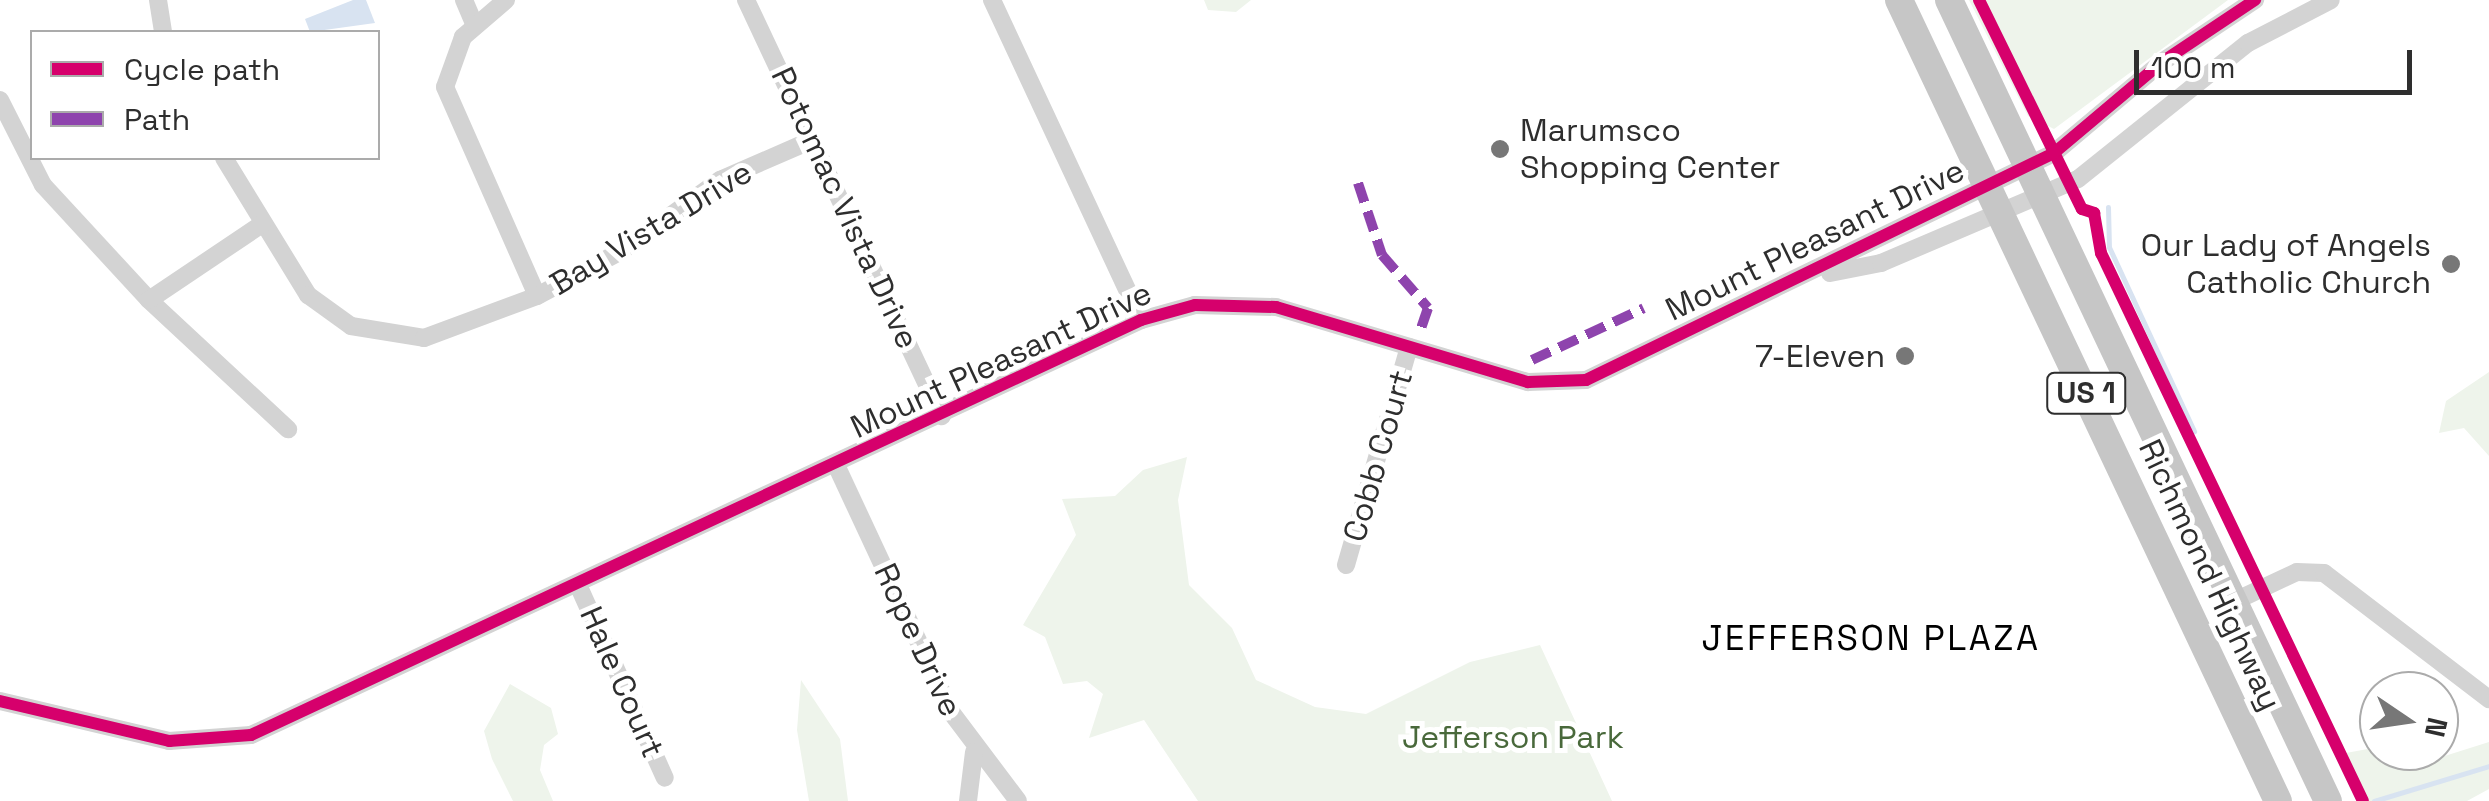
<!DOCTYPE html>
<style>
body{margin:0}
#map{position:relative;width:2489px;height:801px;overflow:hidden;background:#fff;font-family:"Space Grotesk",sans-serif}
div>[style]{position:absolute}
.green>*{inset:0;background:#eef4eb}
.water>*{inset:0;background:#d8e3f1}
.stream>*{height:5px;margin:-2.5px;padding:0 2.5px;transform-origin:2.5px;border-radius:2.5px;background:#d8e3f1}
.street>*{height:18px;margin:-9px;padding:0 9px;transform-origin:9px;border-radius:9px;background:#d3d3d3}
.primary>*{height:28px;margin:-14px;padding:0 14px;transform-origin:14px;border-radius:14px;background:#c6c6c6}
.quiet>*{height:10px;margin-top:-5px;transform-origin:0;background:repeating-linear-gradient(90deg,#8e44ad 0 20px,transparent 0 30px)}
.cycleway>*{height:12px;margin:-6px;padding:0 6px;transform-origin:6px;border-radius:6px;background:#d6006c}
.dots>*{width:28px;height:28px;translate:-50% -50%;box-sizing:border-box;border:5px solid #fff;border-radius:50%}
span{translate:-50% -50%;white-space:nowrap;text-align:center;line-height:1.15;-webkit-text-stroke:10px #fff;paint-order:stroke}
.shield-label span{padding:2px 8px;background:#fff;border:2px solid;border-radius:8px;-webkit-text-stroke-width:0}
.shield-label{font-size:30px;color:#2e2e2e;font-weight:700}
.poi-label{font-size:32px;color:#2e2e2e}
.left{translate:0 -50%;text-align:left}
.right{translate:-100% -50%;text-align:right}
.street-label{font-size:32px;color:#2e2e2e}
.park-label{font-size:32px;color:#49693b}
.neighbourhood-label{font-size:35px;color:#000;letter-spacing:2.5px}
.legend{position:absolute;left:30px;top:30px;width:350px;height:130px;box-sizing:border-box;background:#fff;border:2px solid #ababab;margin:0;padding:12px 18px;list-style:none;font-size:30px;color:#2e2e2e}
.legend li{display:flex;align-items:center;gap:20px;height:50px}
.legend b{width:50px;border:2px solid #ababab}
.north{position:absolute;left:2359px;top:671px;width:100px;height:100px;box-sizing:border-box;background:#fff;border:2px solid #ababab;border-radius:50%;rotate:103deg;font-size:28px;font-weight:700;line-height:40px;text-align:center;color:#2e2e2e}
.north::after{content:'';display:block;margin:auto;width:35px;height:45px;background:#777;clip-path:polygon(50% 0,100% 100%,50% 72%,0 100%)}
.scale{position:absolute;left:2134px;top:50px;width:278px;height:45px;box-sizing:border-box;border:5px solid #2e2e2e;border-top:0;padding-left:12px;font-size:30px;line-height:35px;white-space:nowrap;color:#2e2e2e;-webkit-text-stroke:8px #fff;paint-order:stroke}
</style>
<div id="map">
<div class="green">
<div style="clip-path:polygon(1204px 0,1251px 0,1236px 12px,1208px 10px)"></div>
<div style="clip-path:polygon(1969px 0,2228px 0,2054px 129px,2028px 116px)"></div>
<div style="clip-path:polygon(2489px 372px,2489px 456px,2464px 428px,2439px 433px,2446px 401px)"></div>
<div style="clip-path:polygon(1187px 457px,1178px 500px,1189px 585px,1232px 628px,1256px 680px,1315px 707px,1366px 714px,1470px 662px,1540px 645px,1612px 801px,1198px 801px,1144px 720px,1089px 738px,1103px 694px,1087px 681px,1063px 684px,1045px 637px,1023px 625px,1076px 535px,1062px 499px,1115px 496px,1143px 470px)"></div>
<div style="clip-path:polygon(801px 680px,840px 739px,848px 801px,809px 801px,797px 730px)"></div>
<div style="clip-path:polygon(510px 684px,551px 708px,558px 734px,544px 745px,540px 770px,553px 801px,513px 801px,492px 759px,484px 731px)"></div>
<div style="clip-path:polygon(2489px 742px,2489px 789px,2467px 801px,2368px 801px,2346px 753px,2373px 748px,2413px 766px)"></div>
</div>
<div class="water">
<div style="clip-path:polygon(353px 0,366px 0,375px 23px,310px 32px,305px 19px)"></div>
</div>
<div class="stream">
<div style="left:2108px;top:207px;width:40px;rotate:88.6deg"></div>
<div style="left:2109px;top:247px;width:203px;rotate:65.2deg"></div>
<div style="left:2374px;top:801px;width:120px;rotate:-16.9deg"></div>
</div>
<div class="street">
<div style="left:158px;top:0;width:32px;rotate:81deg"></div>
<div style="left:464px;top:0;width:28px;rotate:67deg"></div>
<div style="left:506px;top:0;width:57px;rotate:139.3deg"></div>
<div style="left:463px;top:37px;width:53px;rotate:109.8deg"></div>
<div style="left:445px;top:87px;width:228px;rotate:66.2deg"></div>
<div style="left:746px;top:0;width:460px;rotate:64.8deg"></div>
<div style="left:992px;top:0;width:353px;rotate:65deg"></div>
<div style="left:0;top:100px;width:95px;rotate:63.2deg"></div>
<div style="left:43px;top:185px;width:156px;rotate:47.3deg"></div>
<div style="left:149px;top:300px;width:190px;rotate:42.9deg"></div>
<div style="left:224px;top:158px;width:161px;rotate:58.5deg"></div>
<div style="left:308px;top:295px;width:53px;rotate:35.8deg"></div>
<div style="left:351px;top:326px;width:74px;rotate:9.3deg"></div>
<div style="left:424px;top:338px;width:121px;rotate:-20.4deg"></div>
<div style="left:537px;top:296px;width:98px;rotate:-28.1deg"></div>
<div style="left:623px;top:250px;width:120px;rotate:-35.8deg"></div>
<div style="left:720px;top:180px;width:100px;rotate:-23.5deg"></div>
<div style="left:1830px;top:273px;width:52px;rotate:-11.1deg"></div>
<div style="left:1881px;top:263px;width:214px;rotate:-23.1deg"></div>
<div style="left:2078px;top:179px;width:218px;rotate:-38.7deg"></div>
<div style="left:2248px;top:43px;width:93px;rotate:-27.4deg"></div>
<div style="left:149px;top:300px;width:136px;rotate:-33.9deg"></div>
<div style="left:837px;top:467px;width:270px;rotate:65deg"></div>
<div style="left:951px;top:712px;width:111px;rotate:53deg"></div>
<div style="left:1346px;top:565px;width:227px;rotate:-73.9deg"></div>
<div style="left:579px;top:587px;width:209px;rotate:65.8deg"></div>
<div style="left:2235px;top:601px;width:68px;rotate:-25.1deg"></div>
<div style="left:2297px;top:572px;width:27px;rotate:2deg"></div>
<div style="left:2324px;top:573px;width:208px;rotate:37.4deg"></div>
<div style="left:0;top:701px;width:174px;rotate:13.3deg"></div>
<div style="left:169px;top:741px;width:82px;rotate:-4.2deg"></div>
<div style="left:251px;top:735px;width:982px;rotate:-25deg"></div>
<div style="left:1141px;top:320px;width:56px;rotate:-15.5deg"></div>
<div style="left:1195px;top:305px;width:81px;rotate:1.4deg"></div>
<div style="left:1276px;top:307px;width:263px;rotate:16.6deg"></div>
<div style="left:1528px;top:382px;width:58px;rotate:-2deg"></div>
<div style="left:1586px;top:380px;width:520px;rotate:-25.88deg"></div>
<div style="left:2054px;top:153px;width:141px;rotate:-40.1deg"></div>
<div style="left:2162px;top:62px;width:112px;rotate:-33.7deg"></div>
<div style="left:968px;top:801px;width:49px;rotate:-83deg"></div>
</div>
<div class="primary">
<div style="left:1899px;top:0;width:886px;rotate:64.68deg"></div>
<div style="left:1949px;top:0;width:886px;rotate:64.68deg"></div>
</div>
<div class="quiet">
<div style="left:1358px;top:183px;width:76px;rotate:71.6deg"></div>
<div style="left:1382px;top:255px;width:70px;rotate:49deg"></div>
<div style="left:1428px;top:308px;width:21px;rotate:109deg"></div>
<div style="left:1532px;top:360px;width:123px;rotate:-24.9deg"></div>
</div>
<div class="cycleway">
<div style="left:1979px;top:0;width:233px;rotate:63.8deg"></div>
<div style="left:2082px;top:209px;width:13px;rotate:18deg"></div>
<div style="left:2094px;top:213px;width:41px;rotate:80.1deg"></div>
<div style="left:2101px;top:253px;width:607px;rotate:64.45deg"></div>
<div style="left:0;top:701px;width:174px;rotate:13.3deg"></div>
<div style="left:169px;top:741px;width:82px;rotate:-4.2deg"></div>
<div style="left:251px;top:735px;width:982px;rotate:-25deg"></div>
<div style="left:1141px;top:320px;width:56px;rotate:-15.5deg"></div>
<div style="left:1195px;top:305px;width:81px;rotate:1.4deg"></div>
<div style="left:1276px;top:307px;width:263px;rotate:16.6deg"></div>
<div style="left:1528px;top:382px;width:58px;rotate:-2deg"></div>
<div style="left:1586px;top:380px;width:520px;rotate:-25.88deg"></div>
<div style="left:2054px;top:153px;width:141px;rotate:-40.1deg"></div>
<div style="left:2162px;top:62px;width:112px;rotate:-33.7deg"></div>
</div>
<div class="dots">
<div style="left:1500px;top:149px;background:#777"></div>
<div style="left:2451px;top:264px;background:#777"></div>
<div style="left:1905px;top:356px;background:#777"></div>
</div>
<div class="shield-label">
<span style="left:2086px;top:393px">US 1</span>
</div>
<div class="poi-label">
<span class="left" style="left:1520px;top:149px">Marumsco<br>Shopping Center</span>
<span class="right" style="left:2431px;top:264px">Our Lady of Angels<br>Catholic Church</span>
<span class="right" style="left:1885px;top:356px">7-Eleven</span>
</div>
<div class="street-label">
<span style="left:845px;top:208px;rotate:65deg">Potomac Vista Drive</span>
<span style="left:651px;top:228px;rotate:-31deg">Bay Vista Drive</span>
<span style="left:1815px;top:240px;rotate:-26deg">Mount Pleasant Drive</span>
<span style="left:1001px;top:360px;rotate:-25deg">Mount Pleasant Drive</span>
<span style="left:1378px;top:456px;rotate:-74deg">Cobb Court</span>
<span style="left:2210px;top:575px;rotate:65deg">Richmond Highway</span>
<span style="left:918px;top:640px;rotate:65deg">Rope Drive</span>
<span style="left:622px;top:682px;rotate:66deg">Hale Court</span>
</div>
<div class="park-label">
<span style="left:1513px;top:737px">Jefferson Park</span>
</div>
<div class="neighbourhood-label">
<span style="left:1871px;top:638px">JEFFERSON PLAZA</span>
</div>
<ul class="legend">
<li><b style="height:12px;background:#d6006c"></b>Cycle path</li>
<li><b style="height:12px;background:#8e44ad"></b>Path</li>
</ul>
<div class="north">N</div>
<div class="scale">100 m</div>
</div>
